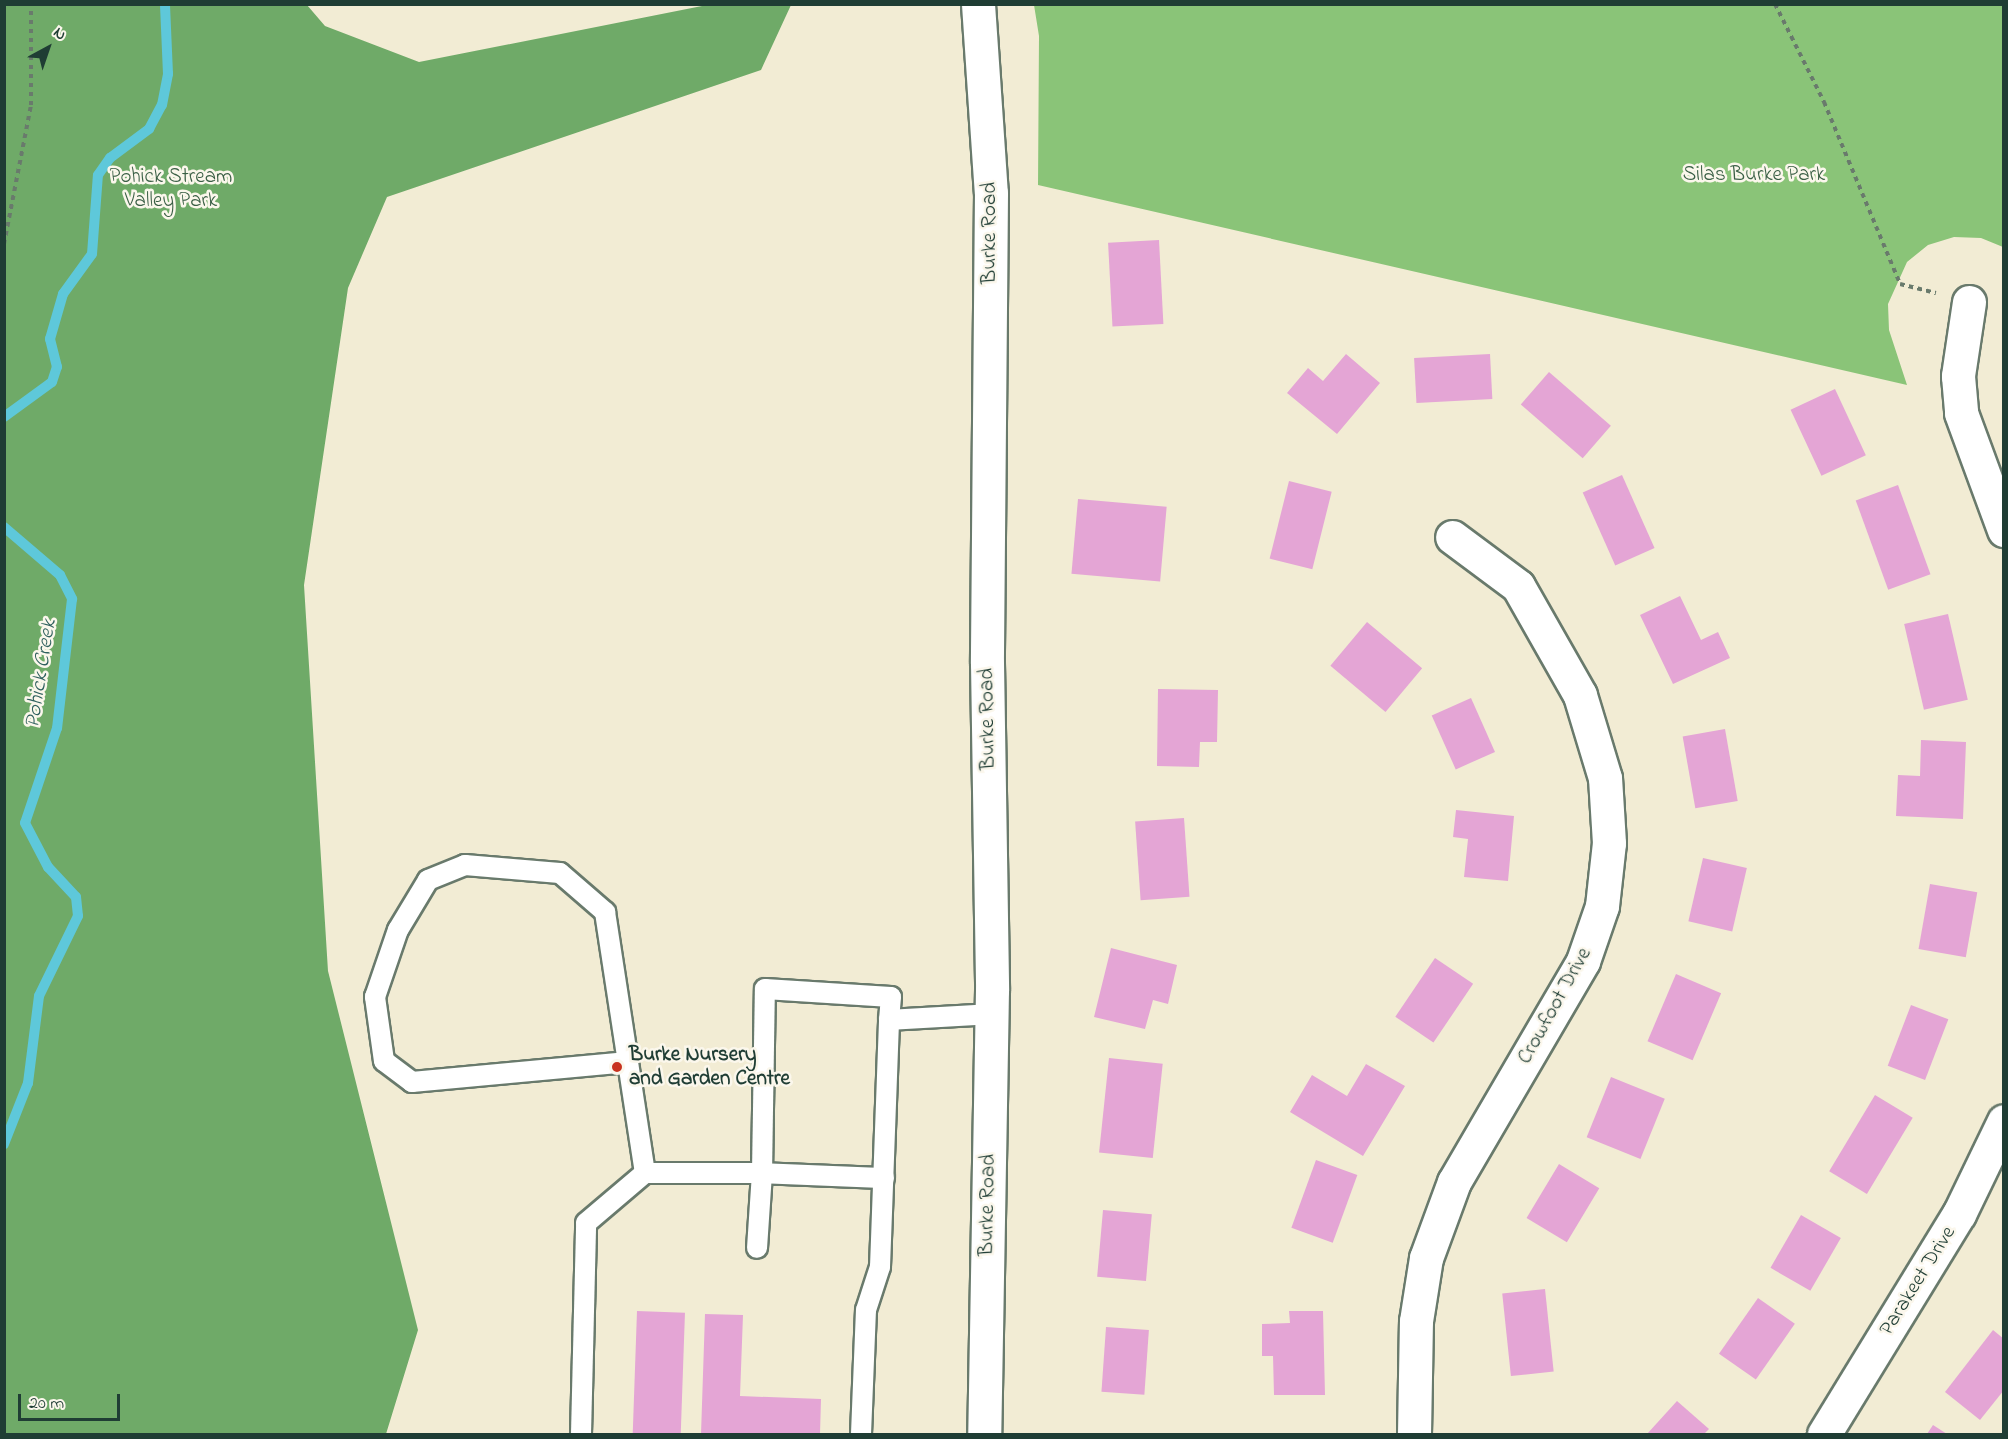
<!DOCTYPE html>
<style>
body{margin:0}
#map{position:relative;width:2008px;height:1439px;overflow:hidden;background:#f2ecd4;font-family:"Indie Flower",sans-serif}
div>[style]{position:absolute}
.green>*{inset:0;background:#8ac478}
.forest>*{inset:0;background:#6faa68}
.stream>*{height:10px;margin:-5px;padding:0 5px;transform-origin:5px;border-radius:5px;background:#5ec8da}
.building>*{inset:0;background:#e4a5d5;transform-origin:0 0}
.path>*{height:4px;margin-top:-2px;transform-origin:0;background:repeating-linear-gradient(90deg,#697a6c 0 4.5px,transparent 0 9px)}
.roads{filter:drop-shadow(2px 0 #697a6c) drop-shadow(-2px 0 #697a6c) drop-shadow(0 2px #697a6c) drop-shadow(0 -2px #697a6c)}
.lane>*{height:20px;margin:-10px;padding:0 10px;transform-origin:10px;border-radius:10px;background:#fff}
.street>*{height:33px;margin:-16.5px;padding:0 16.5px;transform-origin:16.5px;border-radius:16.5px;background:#fff}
.secondary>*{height:33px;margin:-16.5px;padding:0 16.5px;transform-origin:16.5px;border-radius:16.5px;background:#fff}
.dots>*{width:16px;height:16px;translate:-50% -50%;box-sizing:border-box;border:3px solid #fbf7ec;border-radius:50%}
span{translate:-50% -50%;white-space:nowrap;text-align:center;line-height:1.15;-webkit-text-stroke:5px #fbf7ec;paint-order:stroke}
.park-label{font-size:21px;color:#3a5f45}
.street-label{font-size:21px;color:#1f3d34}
.poi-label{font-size:21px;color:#1f3d34;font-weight:700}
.left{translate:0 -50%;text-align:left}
.water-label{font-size:22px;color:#2f605e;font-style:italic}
.frame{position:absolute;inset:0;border:6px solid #1f3d34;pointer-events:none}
.north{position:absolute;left:18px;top:18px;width:60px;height:60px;-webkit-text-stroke:4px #fbf7ec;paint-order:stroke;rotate:40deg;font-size:16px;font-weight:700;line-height:24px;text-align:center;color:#1f3d34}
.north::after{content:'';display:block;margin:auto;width:21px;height:27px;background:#1f3d34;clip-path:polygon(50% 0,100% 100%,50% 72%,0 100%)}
.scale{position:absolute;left:18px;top:1394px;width:102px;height:27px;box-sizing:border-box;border:3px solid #1f3d34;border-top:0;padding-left:8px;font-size:18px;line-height:21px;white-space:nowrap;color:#1f3d34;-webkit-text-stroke:4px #fbf7ec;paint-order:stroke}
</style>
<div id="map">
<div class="green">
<div style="clip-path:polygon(1034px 5px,2003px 5px,2003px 247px,1981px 238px,1954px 237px,1928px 245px,1907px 262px,1888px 304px,1889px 330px,1907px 385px,1038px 185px,1039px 36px)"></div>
</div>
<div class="forest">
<div style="clip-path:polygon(5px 4px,307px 5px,325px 26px,419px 62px,707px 5px,791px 5px,761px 70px,387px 197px,348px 288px,304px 585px,328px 971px,418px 1330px,386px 1434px,5px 1434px)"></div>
</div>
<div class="stream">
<div style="left:4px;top:417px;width:59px;rotate:-36.1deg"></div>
<div style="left:52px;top:382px;width:16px;rotate:-72deg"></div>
<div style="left:57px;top:367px;width:29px;rotate:-104deg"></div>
<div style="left:50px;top:339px;width:47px;rotate:-73.9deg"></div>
<div style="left:63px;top:294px;width:49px;rotate:-54.1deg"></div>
<div style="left:92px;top:254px;width:79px;rotate:-85.7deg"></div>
<div style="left:98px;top:175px;width:21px;rotate:-55deg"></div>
<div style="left:110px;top:158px;width:49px;rotate:-36.6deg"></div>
<div style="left:149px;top:129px;width:27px;rotate:-62deg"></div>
<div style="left:162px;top:105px;width:32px;rotate:-79deg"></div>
<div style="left:168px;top:74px;width:70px;rotate:-92.5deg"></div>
<div style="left:4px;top:527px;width:74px;rotate:40.6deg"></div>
<div style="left:60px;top:575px;width:27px;rotate:63deg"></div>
<div style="left:72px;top:599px;width:130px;rotate:96.6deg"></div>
<div style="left:57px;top:728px;width:100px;rotate:108.6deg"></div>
<div style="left:25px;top:823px;width:50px;rotate:62.4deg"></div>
<div style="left:48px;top:867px;width:41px;rotate:47deg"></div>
<div style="left:76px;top:897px;width:19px;rotate:84deg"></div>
<div style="left:78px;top:916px;width:89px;rotate:116deg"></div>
<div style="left:39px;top:996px;width:88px;rotate:97.2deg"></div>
<div style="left:28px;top:1083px;width:66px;rotate:111.5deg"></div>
</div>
<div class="building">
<div style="left:1159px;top:240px;width:84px;height:51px;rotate:87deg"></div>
<div style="clip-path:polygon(1346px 354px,1380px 383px,1337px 434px,1287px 393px,1308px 368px,1323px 381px)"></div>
<div style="left:1490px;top:354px;width:45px;height:76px;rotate:87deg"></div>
<div style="left:1549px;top:372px;width:82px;height:43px;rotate:41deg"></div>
<div style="left:1835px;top:389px;width:73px;height:49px;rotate:65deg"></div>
<div style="left:1622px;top:475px;width:80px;height:43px;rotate:66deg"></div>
<div style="left:1289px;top:481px;width:44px;height:80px;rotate:14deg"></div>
<div style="left:1898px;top:485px;width:95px;height:45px;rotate:70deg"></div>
<div style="left:1078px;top:499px;width:89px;height:75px;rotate:5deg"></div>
<div style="clip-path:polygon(1680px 596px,1701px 640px,1718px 632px,1730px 658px,1673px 684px,1640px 615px)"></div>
<div style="left:1948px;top:614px;width:88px;height:45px;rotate:77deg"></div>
<div style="left:1367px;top:622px;width:72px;height:57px;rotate:40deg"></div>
<div style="clip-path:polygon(1158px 689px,1218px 690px,1217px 742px,1200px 742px,1199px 767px,1157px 766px)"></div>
<div style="left:1471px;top:698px;width:59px;height:43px;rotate:66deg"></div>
<div style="left:1725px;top:729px;width:73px;height:43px;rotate:80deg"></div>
<div style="clip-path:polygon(1921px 740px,1966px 742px,1963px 819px,1896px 816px,1898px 775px,1920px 776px)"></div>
<div style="clip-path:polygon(1456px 810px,1514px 816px,1508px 881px,1464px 877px,1468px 839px,1453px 837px)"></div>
<div style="left:1184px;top:818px;width:79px;height:49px;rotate:86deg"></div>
<div style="left:1703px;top:858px;width:45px;height:65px;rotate:13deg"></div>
<div style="left:1930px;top:884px;width:48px;height:66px;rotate:10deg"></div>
<div style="clip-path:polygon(1111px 948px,1177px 965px,1168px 1004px,1153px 1000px,1145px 1029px,1094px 1017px)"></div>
<div style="left:1435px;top:958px;width:46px;height:71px;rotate:34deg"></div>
<div style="left:1676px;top:974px;width:49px;height:73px;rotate:23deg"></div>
<div style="left:1911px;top:1005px;width:40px;height:65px;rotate:21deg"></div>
<div style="left:1109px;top:1058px;width:54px;height:95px;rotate:6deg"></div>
<div style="clip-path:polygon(1366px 1064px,1405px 1086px,1363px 1156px,1290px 1112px,1312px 1075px,1347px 1096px)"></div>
<div style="left:1611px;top:1077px;width:58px;height:65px;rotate:22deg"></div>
<div style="left:1875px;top:1095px;width:44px;height:89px;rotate:31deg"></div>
<div style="left:1316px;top:1160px;width:44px;height:72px;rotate:20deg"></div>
<div style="left:1559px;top:1164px;width:47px;height:63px;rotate:31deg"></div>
<div style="left:1103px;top:1210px;width:49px;height:67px;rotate:5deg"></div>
<div style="left:1801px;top:1215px;width:46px;height:61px;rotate:30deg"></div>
<div style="left:1545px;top:1289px;width:83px;height:43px;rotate:84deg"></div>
<div style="left:1758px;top:1298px;width:45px;height:68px;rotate:35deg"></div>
<div style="left:637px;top:1311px;width:48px;height:123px;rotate:2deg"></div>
<div style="clip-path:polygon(1289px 1311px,1323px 1311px,1325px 1395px,1274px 1395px,1273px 1356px,1262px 1356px,1262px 1324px,1290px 1323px)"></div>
<div style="clip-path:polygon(705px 1314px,743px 1315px,740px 1396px,821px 1399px,820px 1434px,701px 1434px)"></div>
<div style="left:1106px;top:1327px;width:43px;height:65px;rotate:4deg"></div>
<div style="clip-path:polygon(1993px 1330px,2004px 1339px,2004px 1390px,1980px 1420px,1945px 1392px)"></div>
<div style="clip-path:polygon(1677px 1401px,1709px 1429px,1704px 1434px,1647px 1434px)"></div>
<div style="clip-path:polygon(1933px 1425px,1947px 1434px,1927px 1434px)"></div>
</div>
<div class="path">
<div style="left:1775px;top:4px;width:110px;rotate:63.4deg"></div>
<div style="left:1824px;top:102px;width:197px;rotate:67.3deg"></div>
<div style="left:1900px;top:284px;width:37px;rotate:14deg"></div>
<div style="left:4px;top:244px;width:142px;rotate:-79deg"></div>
<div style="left:31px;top:105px;width:101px;rotate:-90deg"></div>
</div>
<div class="roads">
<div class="lane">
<div style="left:628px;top:1062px;width:217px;rotate:174.7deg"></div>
<div style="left:412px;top:1082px;width:35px;rotate:-143deg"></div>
<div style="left:384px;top:1061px;width:65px;rotate:-98deg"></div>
<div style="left:375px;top:997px;width:71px;rotate:-71.1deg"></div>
<div style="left:398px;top:930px;width:58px;rotate:-59deg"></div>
<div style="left:428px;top:880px;width:40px;rotate:-22deg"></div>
<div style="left:465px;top:865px;width:95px;rotate:4.8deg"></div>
<div style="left:560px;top:873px;width:60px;rotate:40.9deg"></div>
<div style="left:605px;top:912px;width:264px;rotate:81.3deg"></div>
<div style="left:884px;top:1178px;width:122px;rotate:-177.7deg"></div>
<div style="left:762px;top:1173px;width:184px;rotate:-89.1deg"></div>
<div style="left:765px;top:989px;width:126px;rotate:3.6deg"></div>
<div style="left:891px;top:997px;width:23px;rotate:95deg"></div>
<div style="left:581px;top:1434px;width:211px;rotate:-88.6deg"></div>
<div style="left:586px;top:1223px;width:77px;rotate:-40.3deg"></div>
<div style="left:645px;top:1173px;width:117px"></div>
<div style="left:762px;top:1173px;width:75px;rotate:93.8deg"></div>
<div style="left:861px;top:1434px;width:124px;rotate:-87.7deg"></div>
<div style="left:866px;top:1310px;width:45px;rotate:-72deg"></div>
<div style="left:880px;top:1267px;width:247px;rotate:-87.9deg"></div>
<div style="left:889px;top:1020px;width:103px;rotate:-3.3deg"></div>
</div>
<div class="street">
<div style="left:1969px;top:302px;width:75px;rotate:98.5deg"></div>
<div style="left:1958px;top:376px;width:37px;rotate:85deg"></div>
<div style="left:1961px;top:413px;width:125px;rotate:69.8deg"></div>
<div style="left:1414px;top:1434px;width:113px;rotate:-89deg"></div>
<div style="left:1416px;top:1321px;width:64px;rotate:-81deg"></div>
<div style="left:1426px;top:1258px;width:81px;rotate:-69.8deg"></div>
<div style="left:1454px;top:1182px;width:256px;rotate:-59.7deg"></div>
<div style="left:1583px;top:961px;width:58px;rotate:-70.9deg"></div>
<div style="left:1602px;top:906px;width:63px;rotate:-83.7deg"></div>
<div style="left:1609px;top:843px;width:65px;rotate:-93.5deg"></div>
<div style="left:1605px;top:778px;width:87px;rotate:-106.8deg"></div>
<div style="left:1580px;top:695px;width:125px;rotate:-119.6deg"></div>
<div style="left:1518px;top:586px;width:82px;rotate:-143.4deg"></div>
<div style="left:1824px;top:1434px;width:258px;rotate:-58.5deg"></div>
<div style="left:1959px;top:1214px;width:103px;rotate:-64.2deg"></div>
</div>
<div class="secondary">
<div style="left:978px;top:4px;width:189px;rotate:86.1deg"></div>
<div style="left:991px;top:193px;width:470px;rotate:90.5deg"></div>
<div style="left:987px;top:663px;width:327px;rotate:89.1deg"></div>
<div style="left:992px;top:990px;width:444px;rotate:91deg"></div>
</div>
</div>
<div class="dots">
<div style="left:617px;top:1067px;background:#c8321e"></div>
</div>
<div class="park-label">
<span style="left:1754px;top:175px">Silas Burke Park</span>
<span style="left:171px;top:189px">Pohick Stream<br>Valley Park</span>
</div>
<div class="street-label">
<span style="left:990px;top:233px;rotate:-90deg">Burke Road</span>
<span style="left:988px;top:719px;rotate:-91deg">Burke Road</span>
<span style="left:1555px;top:1006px;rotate:-61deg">Crowfoot Drive</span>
<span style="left:988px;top:1205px;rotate:-89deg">Burke Road</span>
<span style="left:1918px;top:1281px;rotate:-58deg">Parakeet Drive</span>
</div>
<div class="poi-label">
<span class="left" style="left:629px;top:1067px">Burke Nursery<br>and Garden Centre</span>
</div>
<div class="water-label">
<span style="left:42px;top:674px;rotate:-81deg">Pohick Creek</span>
</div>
<div class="frame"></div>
<div class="north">N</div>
<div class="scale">20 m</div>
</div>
